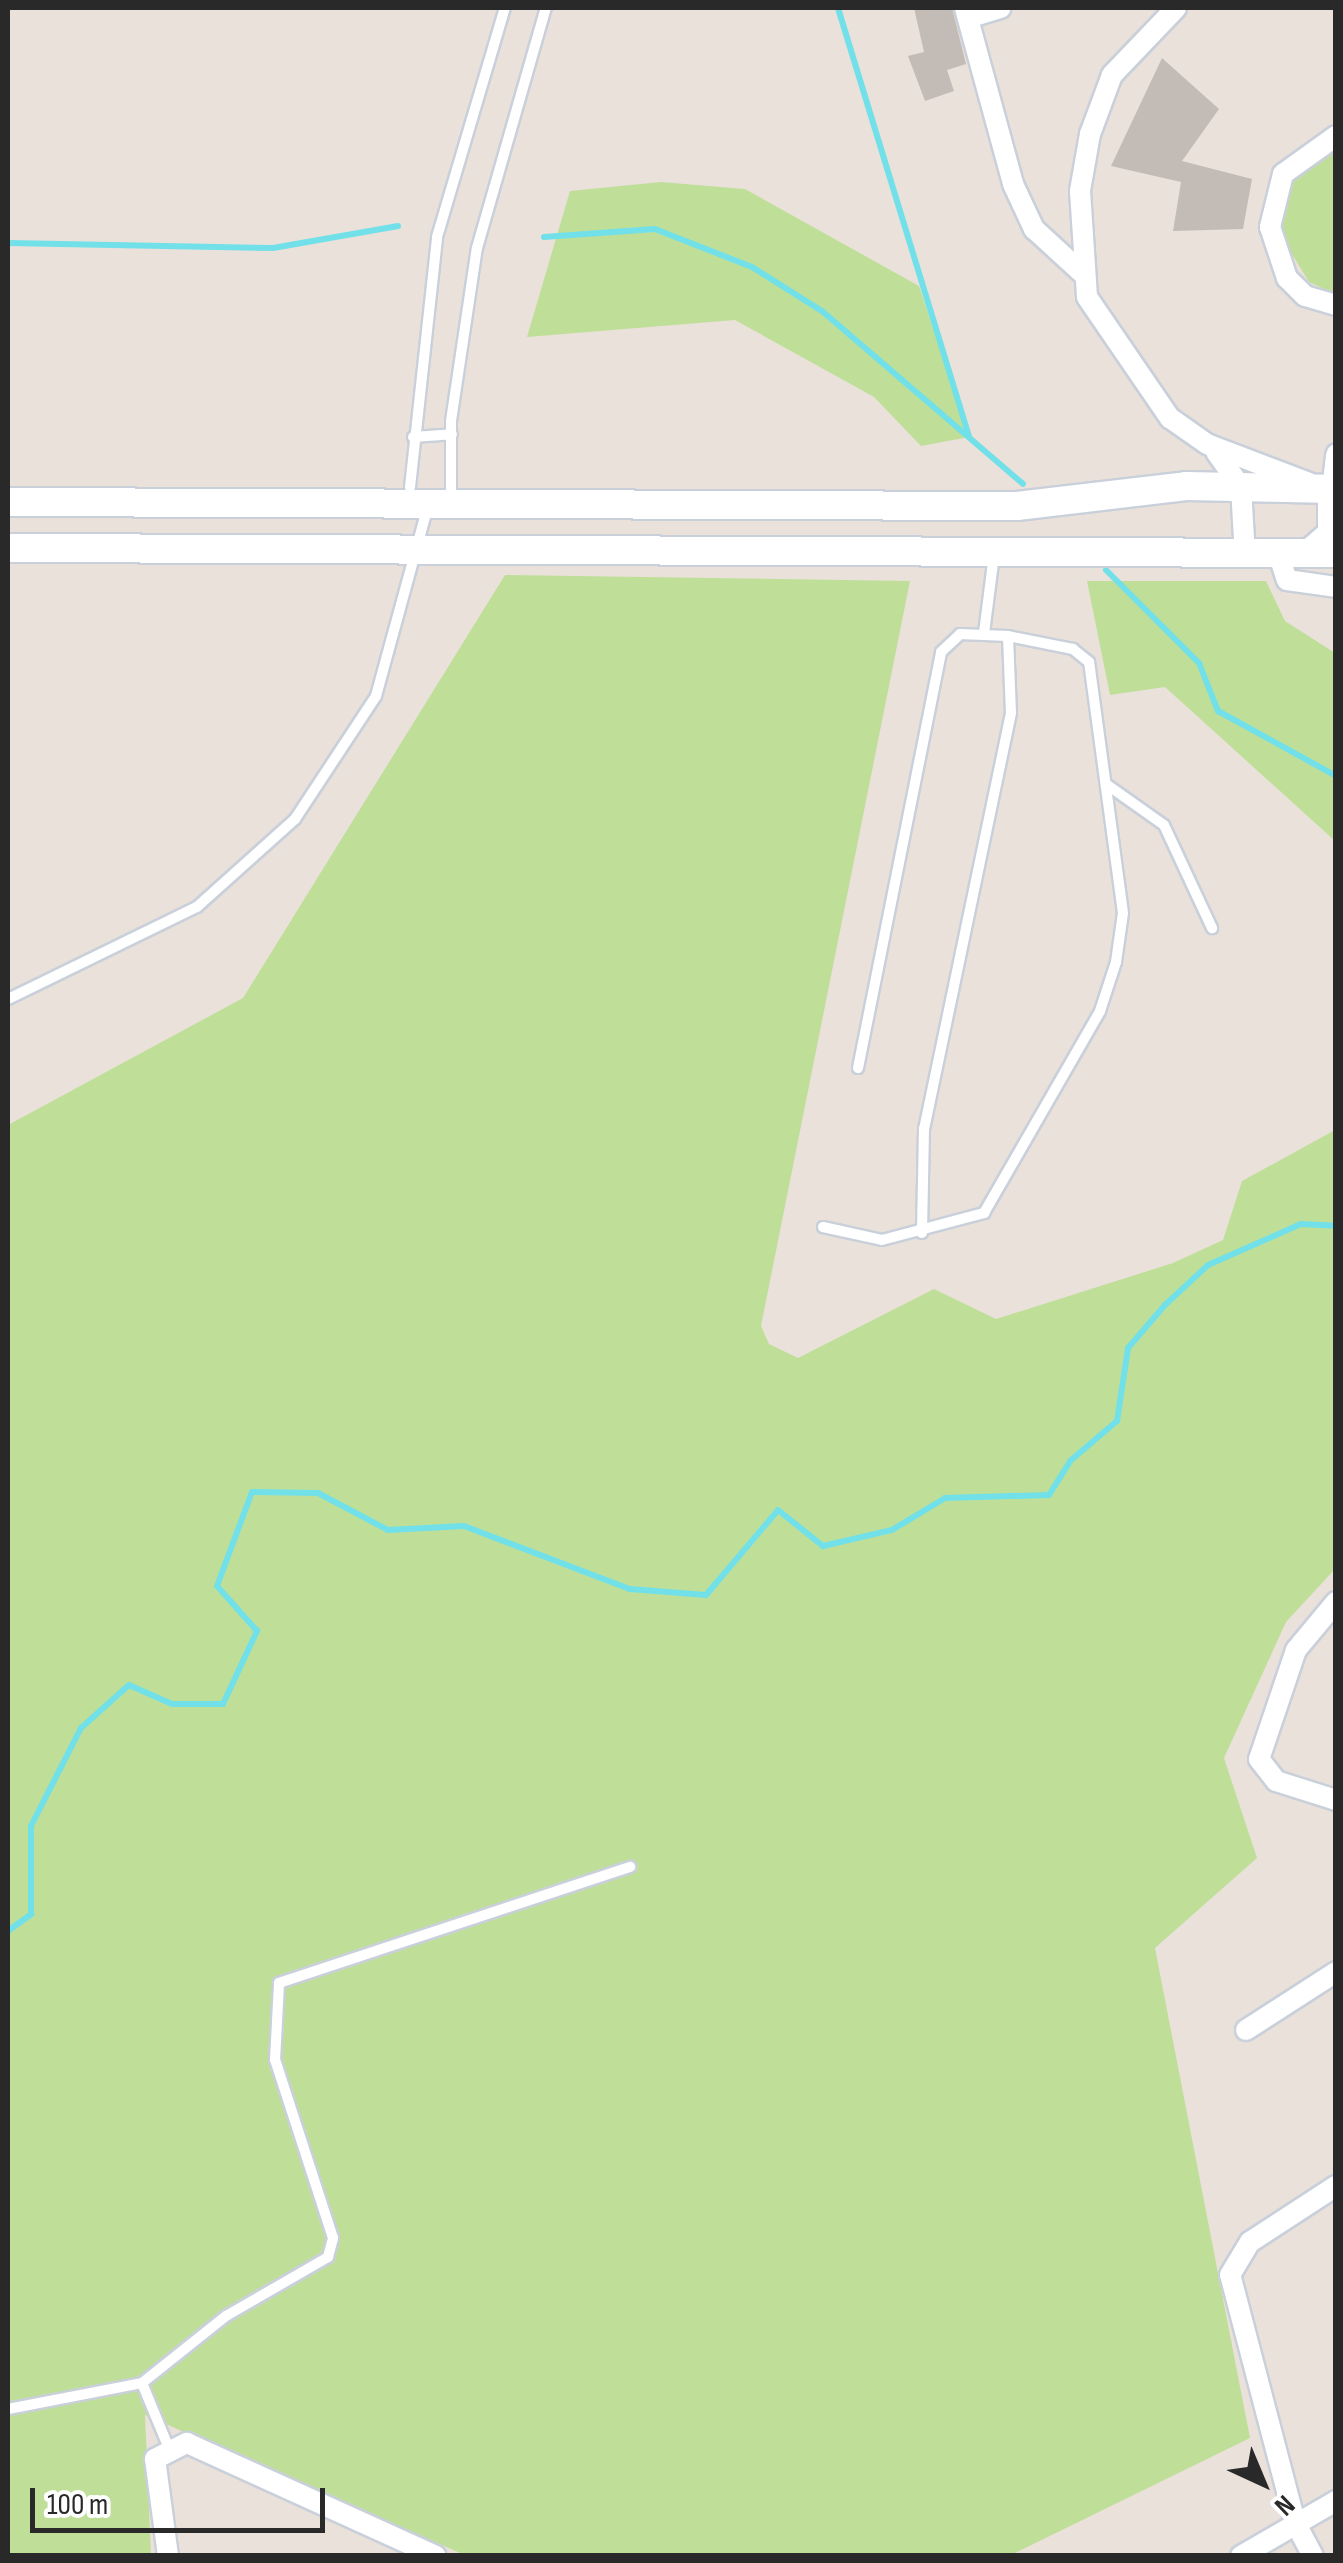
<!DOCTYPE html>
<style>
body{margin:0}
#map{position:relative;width:1343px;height:2563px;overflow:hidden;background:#eae1db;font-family:"Sofia Sans Condensed",sans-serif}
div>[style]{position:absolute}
.green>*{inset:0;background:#bfdf99}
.stream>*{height:6px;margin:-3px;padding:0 3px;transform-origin:3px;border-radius:3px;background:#72e0e8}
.building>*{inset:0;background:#c3bcb6}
.roads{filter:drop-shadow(2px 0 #c9d0da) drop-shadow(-2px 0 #c9d0da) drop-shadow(0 2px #c9d0da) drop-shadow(0 -2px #c9d0da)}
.lane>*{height:10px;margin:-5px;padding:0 5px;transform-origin:5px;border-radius:5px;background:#fff}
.street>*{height:20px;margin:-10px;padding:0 10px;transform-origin:10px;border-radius:10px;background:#fff}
.secondary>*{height:28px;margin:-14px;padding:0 14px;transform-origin:14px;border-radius:14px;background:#fff}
span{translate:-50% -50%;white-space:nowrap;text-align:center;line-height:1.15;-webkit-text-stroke:8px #fff;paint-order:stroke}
.frame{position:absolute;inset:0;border:10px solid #292929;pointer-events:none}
.north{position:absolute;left:1213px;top:2433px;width:100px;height:100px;-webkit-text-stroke:8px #fff;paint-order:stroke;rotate:136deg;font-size:28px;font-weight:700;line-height:40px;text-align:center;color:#292929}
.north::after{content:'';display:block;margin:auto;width:35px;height:45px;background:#292929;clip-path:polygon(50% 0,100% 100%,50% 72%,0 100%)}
.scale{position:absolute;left:30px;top:2488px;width:295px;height:45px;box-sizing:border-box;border:5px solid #292929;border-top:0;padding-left:12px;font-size:30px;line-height:35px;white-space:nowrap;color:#292929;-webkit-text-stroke:8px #fff;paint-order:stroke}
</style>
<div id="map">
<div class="green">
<div style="clip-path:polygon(1335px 152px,1335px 294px,1309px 282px,1279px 233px,1280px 204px,1296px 179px)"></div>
<div style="clip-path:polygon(661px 182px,745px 189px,919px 286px,969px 437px,921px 446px,874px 397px,735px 320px,527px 337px,570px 191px)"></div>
<div style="clip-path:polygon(505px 575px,910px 581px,761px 1326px,769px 1344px,798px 1358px,934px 1289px,996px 1319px,1173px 1263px,1223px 1240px,1242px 1181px,1335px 1130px,1335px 1569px,1286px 1622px,1224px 1758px,1257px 1858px,1155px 1948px,1250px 2438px,1011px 2555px,467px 2556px,145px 2415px,151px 2555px,8px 2556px,8px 1125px,243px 998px)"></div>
<div style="clip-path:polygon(1087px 581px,1266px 581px,1285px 621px,1335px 653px,1335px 841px,1165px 687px,1110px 695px)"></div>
</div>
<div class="stream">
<div style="left:838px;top:8px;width:448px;rotate:73deg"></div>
<div style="left:544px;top:237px;width:111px;rotate:-4.1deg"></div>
<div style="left:655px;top:229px;width:104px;rotate:21.4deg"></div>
<div style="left:752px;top:267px;width:83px;rotate:32.2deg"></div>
<div style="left:822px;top:311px;width:265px;rotate:40.7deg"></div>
<div style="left:8px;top:243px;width:265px;rotate:1.1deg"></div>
<div style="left:273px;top:248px;width:127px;rotate:-10deg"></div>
<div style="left:1106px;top:570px;width:132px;rotate:45deg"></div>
<div style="left:1199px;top:663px;width:52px;rotate:68.4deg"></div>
<div style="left:1218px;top:711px;width:135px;rotate:28.8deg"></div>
<div style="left:8px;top:1931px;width:29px;rotate:-36deg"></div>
<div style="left:31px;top:1914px;width:88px;rotate:-90deg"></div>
<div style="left:31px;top:1826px;width:110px;rotate:-63deg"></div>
<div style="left:81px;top:1728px;width:64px;rotate:-41.9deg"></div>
<div style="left:129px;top:1685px;width:47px;rotate:23.8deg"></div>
<div style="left:172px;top:1704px;width:51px"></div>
<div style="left:223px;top:1704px;width:81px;rotate:-65deg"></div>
<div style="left:257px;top:1631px;width:60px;rotate:-131.6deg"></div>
<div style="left:217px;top:1586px;width:100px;rotate:-69.6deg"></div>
<div style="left:252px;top:1492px;width:66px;rotate:0.9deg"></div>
<div style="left:318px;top:1493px;width:79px;rotate:27.9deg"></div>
<div style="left:388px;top:1530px;width:76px;rotate:-3deg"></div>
<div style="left:464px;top:1526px;width:178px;rotate:20.8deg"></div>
<div style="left:630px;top:1589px;width:76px;rotate:4.5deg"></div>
<div style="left:706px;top:1595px;width:111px;rotate:-49.7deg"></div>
<div style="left:778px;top:1510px;width:58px;rotate:38.7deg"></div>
<div style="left:823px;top:1546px;width:71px;rotate:-13.1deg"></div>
<div style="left:892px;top:1530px;width:62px;rotate:-31.1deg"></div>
<div style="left:945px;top:1498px;width:104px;rotate:-1.7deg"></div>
<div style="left:1049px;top:1495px;width:40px;rotate:-58deg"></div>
<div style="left:1070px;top:1461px;width:62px;rotate:-40.4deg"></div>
<div style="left:1117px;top:1421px;width:74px;rotate:-81.4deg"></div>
<div style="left:1128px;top:1348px;width:57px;rotate:-49.3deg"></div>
<div style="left:1165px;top:1305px;width:59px;rotate:-42.9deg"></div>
<div style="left:1208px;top:1265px;width:102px;rotate:-23.8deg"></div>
<div style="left:1301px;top:1224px;width:35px;rotate:3deg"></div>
</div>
<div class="building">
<div style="clip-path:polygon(914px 8px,952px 8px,966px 64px,947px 70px,954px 91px,925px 101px,908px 56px,924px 52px)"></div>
<div style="clip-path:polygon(1162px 58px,1219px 109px,1182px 161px,1252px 179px,1243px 229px,1173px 231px,1181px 182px,1111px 166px)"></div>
</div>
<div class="roads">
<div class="lane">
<div style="left:413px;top:437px;width:39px;rotate:-4deg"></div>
<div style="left:410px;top:487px;width:251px;rotate:-83.8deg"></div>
<div style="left:437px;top:237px;width:239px;rotate:-73.5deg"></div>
<div style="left:451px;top:489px;width:68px;rotate:-90deg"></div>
<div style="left:451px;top:421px;width:175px;rotate:-81.5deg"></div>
<div style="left:477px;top:248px;width:250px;rotate:-74deg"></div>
<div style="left:984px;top:633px;width:79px;rotate:-82.7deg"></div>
<div style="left:1106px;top:784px;width:71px;rotate:35.3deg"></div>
<div style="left:1164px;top:825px;width:114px;rotate:65deg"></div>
<div style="left:8px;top:999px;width:210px;rotate:-26deg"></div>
<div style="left:197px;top:907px;width:132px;rotate:-41.9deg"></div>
<div style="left:295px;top:819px;width:147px;rotate:-56.6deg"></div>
<div style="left:376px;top:696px;width:197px;rotate:-74.7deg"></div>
<div style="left:858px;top:1068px;width:424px;rotate:-78.7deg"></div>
<div style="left:941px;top:652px;width:26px;rotate:-43deg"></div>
<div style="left:960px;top:634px;width:48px;rotate:2.4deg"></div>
<div style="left:1008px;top:636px;width:77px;rotate:87.8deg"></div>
<div style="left:1011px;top:713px;width:424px;rotate:101.8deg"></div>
<div style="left:924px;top:1128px;width:105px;rotate:91.1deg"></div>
<div style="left:823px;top:1227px;width:60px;rotate:12.4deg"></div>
<div style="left:882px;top:1240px;width:106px;rotate:-14.8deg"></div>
<div style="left:984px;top:1213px;width:233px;rotate:-60.1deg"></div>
<div style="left:1100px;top:1011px;width:52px;rotate:-71.9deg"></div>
<div style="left:1116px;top:962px;width:49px;rotate:-81.9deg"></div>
<div style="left:1123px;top:913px;width:253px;rotate:-97.7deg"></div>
<div style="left:1089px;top:662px;width:21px;rotate:-141deg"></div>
<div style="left:1073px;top:649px;width:66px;rotate:-168.7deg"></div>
<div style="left:142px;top:2383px;width:68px;rotate:67.6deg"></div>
<div style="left:8px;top:2409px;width:136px;rotate:-11deg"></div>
<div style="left:142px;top:2383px;width:107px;rotate:-38.6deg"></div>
<div style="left:226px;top:2316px;width:118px;rotate:-30deg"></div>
<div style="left:328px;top:2257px;width:20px;rotate:-75deg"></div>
<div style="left:333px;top:2238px;width:187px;rotate:-108deg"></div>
<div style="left:275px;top:2060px;width:77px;rotate:-87deg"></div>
<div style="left:279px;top:1983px;width:370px;rotate:-18.3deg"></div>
</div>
<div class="street">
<div style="left:965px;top:8px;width:182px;rotate:74.7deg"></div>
<div style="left:1013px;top:184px;width:50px;rotate:65deg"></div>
<div style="left:1034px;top:229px;width:64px;rotate:42.5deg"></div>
<div style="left:1176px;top:8px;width:93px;rotate:133.7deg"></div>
<div style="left:1112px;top:75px;width:63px;rotate:110.4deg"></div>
<div style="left:1090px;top:134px;width:58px;rotate:100deg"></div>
<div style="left:1080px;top:191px;width:106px;rotate:86.2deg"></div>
<div style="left:1087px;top:297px;width:147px;rotate:55.6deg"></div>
<div style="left:1170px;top:418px;width:45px;rotate:35.1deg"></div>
<div style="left:1207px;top:444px;width:109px;rotate:20.9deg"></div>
<div style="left:968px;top:18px;width:34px;rotate:-17deg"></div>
<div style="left:1336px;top:136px;width:65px;rotate:144.4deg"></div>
<div style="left:1283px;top:174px;width:55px;rotate:103.8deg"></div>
<div style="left:1270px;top:227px;width:54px;rotate:71.6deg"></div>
<div style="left:1287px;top:278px;width:25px;rotate:45deg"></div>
<div style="left:1305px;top:296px;width:32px;rotate:16deg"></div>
<div style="left:1216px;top:452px;width:43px;rotate:54.5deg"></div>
<div style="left:1241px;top:487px;width:69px;rotate:86.7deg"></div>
<div style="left:1332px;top:489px;width:35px;rotate:-83deg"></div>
<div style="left:1279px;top:556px;width:25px;rotate:72deg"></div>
<div style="left:1287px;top:580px;width:49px;rotate:8.1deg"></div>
<div style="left:1336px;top:1602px;width:62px;rotate:129.8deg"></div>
<div style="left:1296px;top:1650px;width:115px;rotate:108.7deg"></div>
<div style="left:1259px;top:1759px;width:28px;rotate:52deg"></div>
<div style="left:1276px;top:1781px;width:63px;rotate:17.6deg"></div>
<div style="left:1246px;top:2030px;width:107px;rotate:-32.8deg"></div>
<div style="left:168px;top:2556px;width:98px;rotate:-97.6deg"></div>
<div style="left:155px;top:2459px;width:36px;rotate:-27deg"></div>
<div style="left:187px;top:2443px;width:273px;rotate:24.4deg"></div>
<div style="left:1241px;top:2556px;width:110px;rotate:-30.1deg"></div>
<div style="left:1313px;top:2556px;width:38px;rotate:-118deg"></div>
<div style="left:1295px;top:2522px;width:255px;rotate:-104.7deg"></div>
<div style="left:1230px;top:2275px;width:39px;rotate:-59deg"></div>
<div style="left:1250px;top:2242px;width:103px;rotate:-33.1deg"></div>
</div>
<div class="secondary">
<div style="left:8px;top:502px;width:1009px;rotate:0.23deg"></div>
<div style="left:1017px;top:506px;width:170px;rotate:-6.7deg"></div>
<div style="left:1186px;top:486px;width:150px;rotate:1.1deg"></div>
<div style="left:8px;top:548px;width:1328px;rotate:0.22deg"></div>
<div style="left:1310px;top:553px;width:29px;rotate:-41deg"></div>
<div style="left:1332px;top:534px;width:45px;rotate:-90deg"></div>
</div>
</div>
<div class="frame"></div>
<div class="north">N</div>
<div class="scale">100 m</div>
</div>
